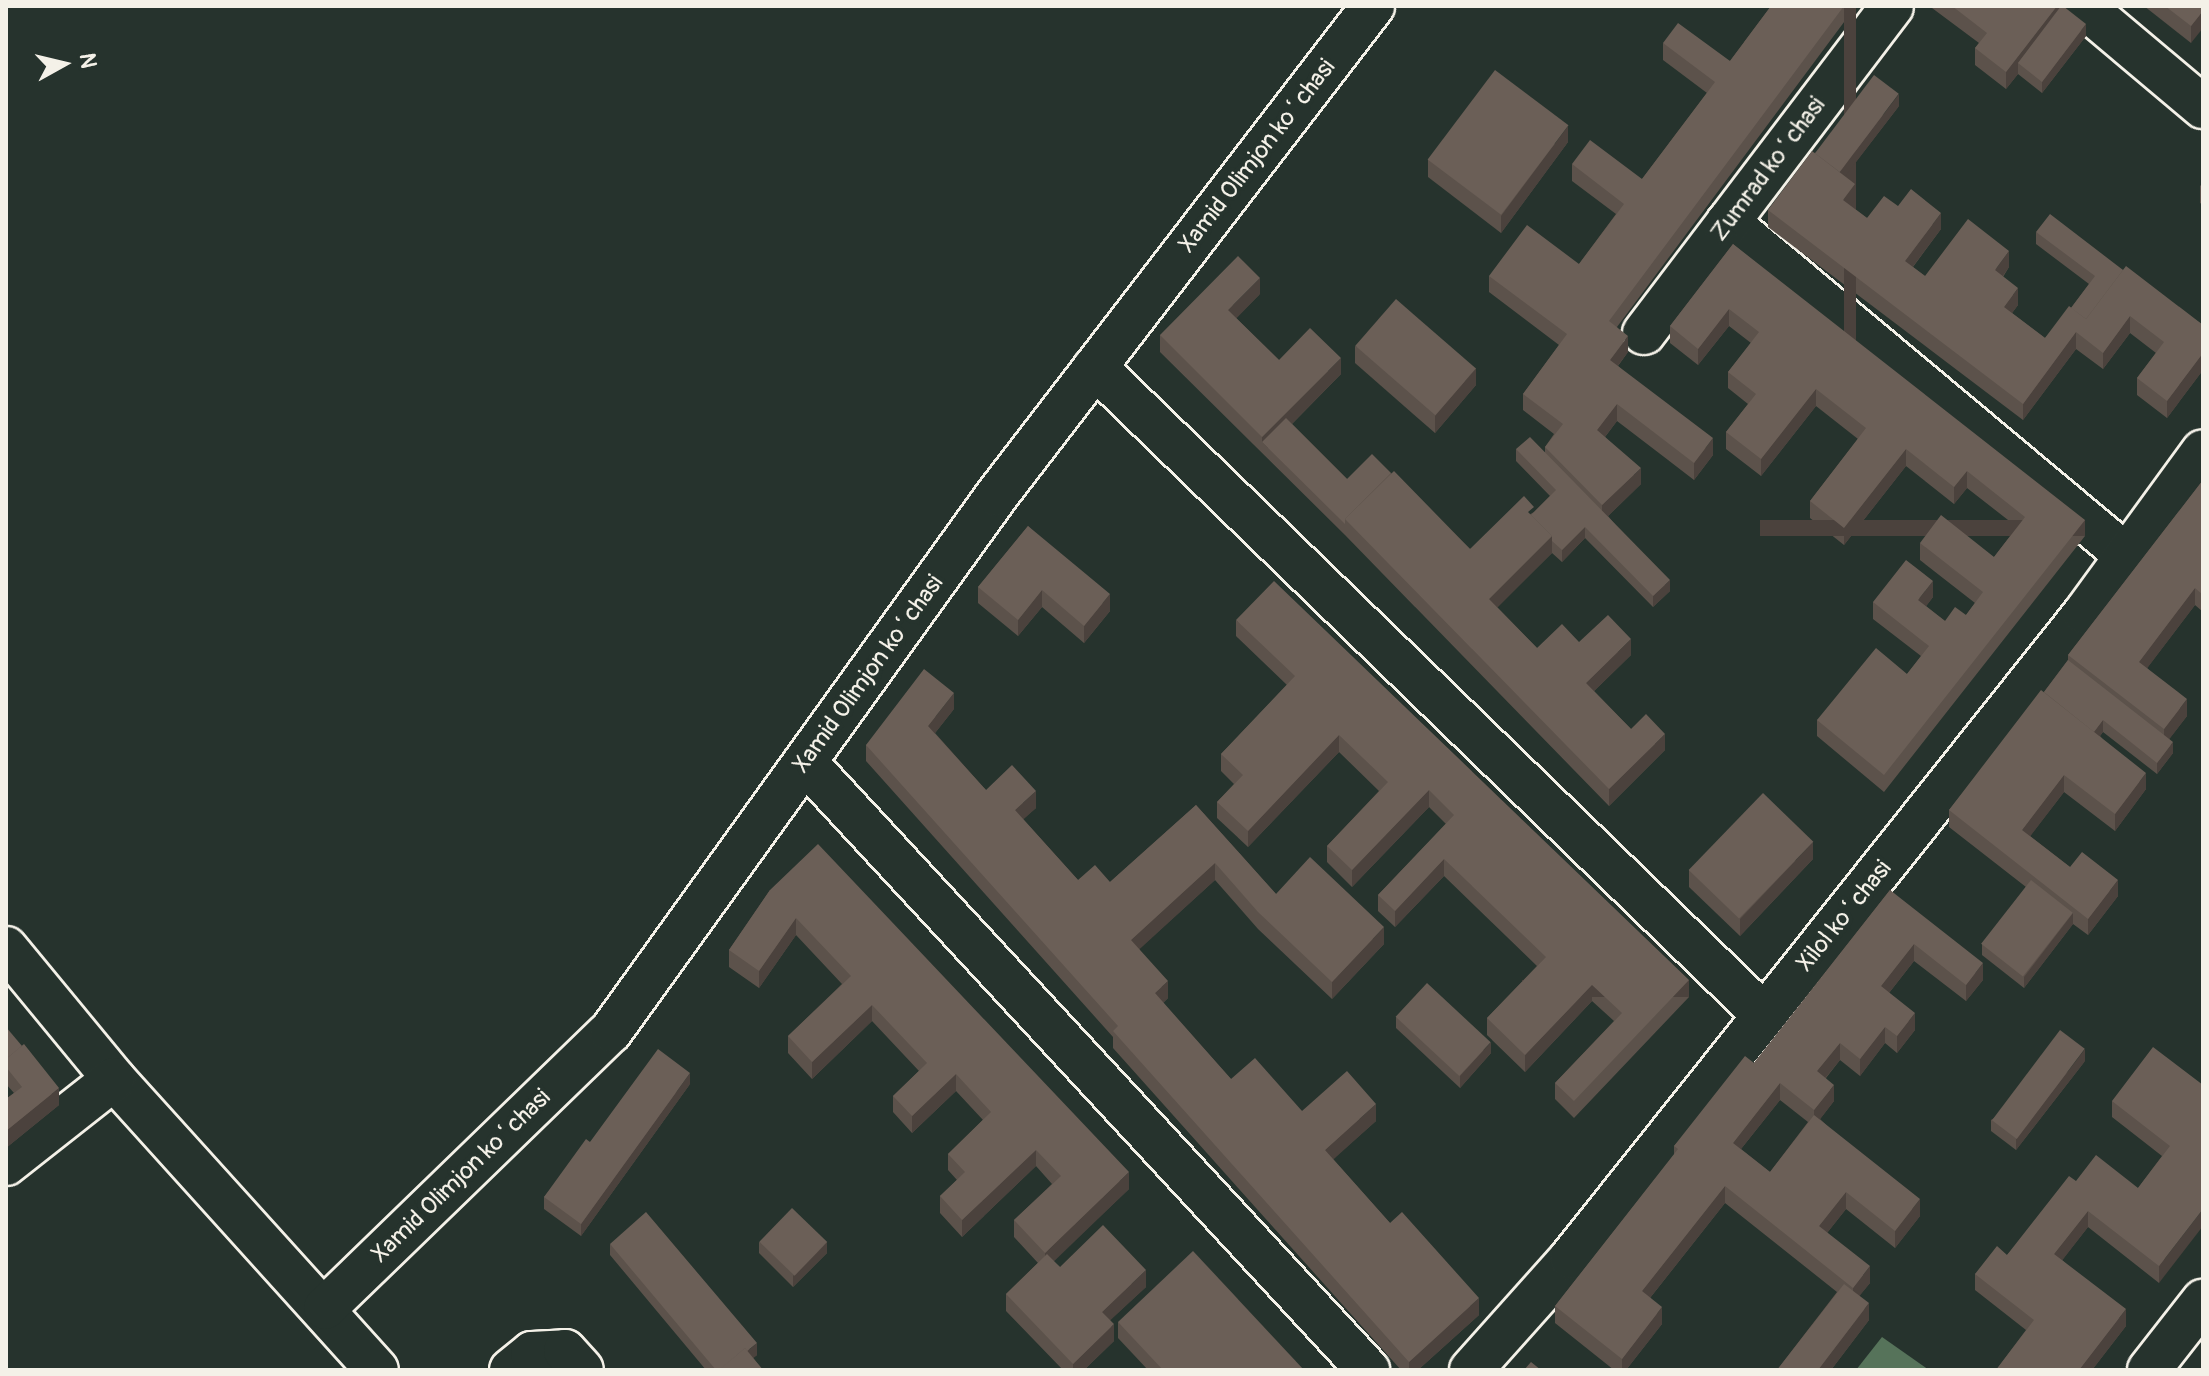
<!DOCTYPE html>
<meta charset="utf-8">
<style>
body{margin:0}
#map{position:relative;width:2209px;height:1376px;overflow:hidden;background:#26332d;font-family:Pangolin,sans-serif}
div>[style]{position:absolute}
.green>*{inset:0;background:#56735a}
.roads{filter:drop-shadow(2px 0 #f4f1e8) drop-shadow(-2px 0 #f4f1e8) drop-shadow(0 2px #f4f1e8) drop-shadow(0 -2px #f4f1e8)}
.minor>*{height:42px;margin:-21px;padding:0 21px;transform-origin:21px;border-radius:21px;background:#26332d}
.wall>*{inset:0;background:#5c524b}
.shaded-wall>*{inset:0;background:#4b423d;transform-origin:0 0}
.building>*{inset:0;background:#6b5f57;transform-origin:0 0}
span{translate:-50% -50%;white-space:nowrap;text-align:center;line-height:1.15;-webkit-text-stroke:8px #26332d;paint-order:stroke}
.street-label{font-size:24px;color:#f4f1e8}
.frame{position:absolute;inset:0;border:8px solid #f4f1e8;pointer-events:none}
.north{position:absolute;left:24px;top:24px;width:80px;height:80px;-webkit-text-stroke:6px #26332d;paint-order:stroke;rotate:82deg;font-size:22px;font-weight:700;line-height:32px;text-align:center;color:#f4f1e8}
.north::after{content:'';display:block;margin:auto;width:28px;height:36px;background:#f4f1e8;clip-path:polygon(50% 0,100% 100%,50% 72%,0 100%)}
</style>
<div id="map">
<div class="green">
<div style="clip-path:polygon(1882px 1337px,1929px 1370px,1856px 1370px)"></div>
</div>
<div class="roads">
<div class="minor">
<div style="left:2083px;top:6px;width:157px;rotate:40.1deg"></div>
<div style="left:1728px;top:222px;width:520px;rotate:39.93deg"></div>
<div style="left:1644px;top:333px;width:410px;rotate:-52.8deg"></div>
<div style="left:1095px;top:367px;width:931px;rotate:44.09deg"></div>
<div style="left:805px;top:762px;width:829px;rotate:47.2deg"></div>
<div style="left:6px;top:948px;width:170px;rotate:50.5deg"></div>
<div style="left:114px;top:1079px;width:392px;rotate:47.9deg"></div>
<div style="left:6px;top:1164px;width:137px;rotate:-38.2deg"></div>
<div style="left:325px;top:1308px;width:398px;rotate:-44.1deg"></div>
<div style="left:611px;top:1031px;width:661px;rotate:-54.24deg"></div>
<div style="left:997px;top:495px;width:617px;rotate:-52.44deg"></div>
<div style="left:511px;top:1370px;width:27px;rotate:-39deg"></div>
<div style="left:532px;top:1353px;width:33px;rotate:-3deg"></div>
<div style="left:565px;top:1351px;width:25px;rotate:48deg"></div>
<div style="left:1471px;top:1370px;width:150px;rotate:-48.2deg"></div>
<div style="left:1571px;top:1258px;width:825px;rotate:-51.45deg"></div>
<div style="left:2085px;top:613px;width:200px;rotate:-53.9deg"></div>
<div style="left:2149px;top:1370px;width:88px;rotate:-52deg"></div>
</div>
</div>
<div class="wall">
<div style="clip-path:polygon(1771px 6px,1856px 6px,1617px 327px,1628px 352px,1618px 366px,1713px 455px,1694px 480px,1617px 421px,1605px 437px,1641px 484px,1608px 516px,1670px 591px,1653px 607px,1585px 538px,1562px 562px,1552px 553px,1497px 607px,1537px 648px,1579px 642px,1631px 655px,1594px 691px,1631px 729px,1665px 750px,1609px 806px,1345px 535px,1160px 352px,1160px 335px,1260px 294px,1236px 318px,1279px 360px,1341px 374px,1292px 424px,1347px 479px,1391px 473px,1470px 549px,1534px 512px,1550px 496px,1516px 461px,1516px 449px,1545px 452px,1545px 447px,1554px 434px,1523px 410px,1523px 394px,1559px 345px,1489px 292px,1489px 276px,1579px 264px,1616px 214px,1572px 181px,1572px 164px,1642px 179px,1707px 93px,1663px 60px,1663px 43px,1730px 61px)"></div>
<div style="clip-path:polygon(1932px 6px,2063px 6px,2086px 36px,2042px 93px,2018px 74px,2006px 89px,1975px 65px,1975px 48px,1979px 43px,1932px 8px)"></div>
<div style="clip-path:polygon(2144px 6px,2203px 6px,2191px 43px)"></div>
<div style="clip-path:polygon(1899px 106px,1845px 176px,1855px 200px,1851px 206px,1867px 218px,1898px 206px,1941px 229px,1913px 267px,1925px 276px,2009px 267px,2003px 277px,2018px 305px,2012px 313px,2045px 338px,2071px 308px,2089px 284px,2036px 244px,2036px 232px,2123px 270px,2203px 325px,2203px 370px,2167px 418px,2137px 395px,2137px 378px,2156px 353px,2130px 333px,2103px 369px,2076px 349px,2023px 420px,1768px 227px,1768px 210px,1815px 153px)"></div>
<div style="clip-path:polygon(1568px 142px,1501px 233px,1428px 177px,1428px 160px)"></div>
<div style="clip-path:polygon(2203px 183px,2203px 205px,2200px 203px,2200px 186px)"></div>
<div style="clip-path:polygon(1733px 244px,2085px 536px,1884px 792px,1817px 736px,1817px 720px,1907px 674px,1921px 656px,1873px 619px,1873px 602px,1933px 597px,1926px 606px,1945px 621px,1966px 615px,1975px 603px,1920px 560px,1920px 543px,1994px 557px,2017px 527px,1967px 488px,1954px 504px,1906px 466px,1844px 545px,1810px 518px,1810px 501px,1858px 439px,1816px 406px,1761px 476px,1726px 449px,1726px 432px,1748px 404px,1728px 388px,1728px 372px,1751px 343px,1729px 326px,1698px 365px,1670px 343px,1670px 326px)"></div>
<div style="clip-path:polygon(1355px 346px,1476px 385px,1435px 433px,1355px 363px)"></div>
<div style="clip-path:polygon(2203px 480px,2203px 612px,2195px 605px,2147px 668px,2187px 716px,2169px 739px,2173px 753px,2157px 774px,2103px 732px,2100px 736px,2146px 789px,2115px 831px,2064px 792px,2030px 836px,2070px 867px,2118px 896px,2088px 935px,2073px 924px,2024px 988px,1982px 955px,1982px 944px,2026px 887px,1949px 827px,1949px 810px,2044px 692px,2068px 660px,2068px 655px)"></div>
<div style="clip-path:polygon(1028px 526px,1110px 611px,1084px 643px,1042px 607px,1018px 636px,978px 603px,978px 587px)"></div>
<div style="clip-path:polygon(1236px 620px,1689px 997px,1574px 1118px,1555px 1099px,1555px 1083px,1614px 1021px,1592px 1001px,1525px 1072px,1487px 1035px,1487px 1018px,1537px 966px,1444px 876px,1395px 927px,1378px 911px,1378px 895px,1446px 824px,1429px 807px,1352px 887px,1327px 862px,1327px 846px,1379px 791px,1339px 752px,1248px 847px,1217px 818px,1217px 802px,1234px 784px,1221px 771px,1221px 754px,1287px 685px,1236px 636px)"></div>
<div style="clip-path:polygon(954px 709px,935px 733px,986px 790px,1036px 808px,1023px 819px,1078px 880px,1110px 882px,1196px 805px,1276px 894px,1384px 944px,1332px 999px,1258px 929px,1215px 880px,1139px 949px,1168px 998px,1163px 1003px,1231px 1079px,1302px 1111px,1376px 1121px,1333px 1159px,1390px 1223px,1479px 1315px,1418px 1370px,1401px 1370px,1113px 1048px,1113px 1037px,866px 761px,866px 745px)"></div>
<div style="clip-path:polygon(1813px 859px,1740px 936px,1689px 887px,1689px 870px)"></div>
<div style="clip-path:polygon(770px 890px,1129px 1189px,1053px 1261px,1060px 1267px,1146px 1287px,1110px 1320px,1114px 1341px,1084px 1370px,1063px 1370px,1006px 1311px,1006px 1294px,1038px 1263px,1014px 1237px,1014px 1220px,1052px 1184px,1036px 1166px,962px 1237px,940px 1213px,940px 1196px,957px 1180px,948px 1170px,948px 1154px,983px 1120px,956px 1091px,912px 1133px,893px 1112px,893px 1096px,919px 1071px,872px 1021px,812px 1079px,788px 1053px,788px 1036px,842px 984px,796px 935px,759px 988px,729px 967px,729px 950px)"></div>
<div style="clip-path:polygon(evenodd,1890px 890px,1983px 980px,1966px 1001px,1914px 961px,1889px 993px,1915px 1030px,1897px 1053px,1885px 1043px,1860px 1076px,1840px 1060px,1826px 1078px,1834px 1101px,1820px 1119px,1920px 1216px,1895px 1248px,1846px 1209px,1827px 1233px,1870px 1283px,1859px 1296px,1869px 1320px,1831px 1370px,1777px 1370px,1837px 1292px,1725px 1203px,1650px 1298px,1662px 1324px,1626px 1370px,1614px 1370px,1555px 1323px,1555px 1306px,1674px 1155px,1674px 1146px,1754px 1063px,1890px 890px,1780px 1100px,1808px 1122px,1770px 1172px,1741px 1149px,1780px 1100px)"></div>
<div style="clip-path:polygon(1396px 1017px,1491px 1053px,1460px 1088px,1396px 1028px)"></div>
<div style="clip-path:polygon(6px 1027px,59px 1105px,6px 1148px,6px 1099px,14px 1093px,6px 1084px)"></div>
<div style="clip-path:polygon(2085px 1061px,2016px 1150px,1991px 1131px,1991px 1120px)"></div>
<div style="clip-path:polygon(690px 1084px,581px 1236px,544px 1209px,544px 1197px,590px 1142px)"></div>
<div style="clip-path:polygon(2203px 1085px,2159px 1283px,2088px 1227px,2062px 1260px,2126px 1326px,2092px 1370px,1996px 1370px,2026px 1330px,1975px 1290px,1975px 1274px,2007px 1255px,2076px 1181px,2138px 1188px,2162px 1156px,2112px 1117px,2112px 1101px)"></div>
<div style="clip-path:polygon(759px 1242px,827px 1253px,793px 1287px,759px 1253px)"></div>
<div style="clip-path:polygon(610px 1244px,757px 1355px,753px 1358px,763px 1370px,706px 1370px,610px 1255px)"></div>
<div style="clip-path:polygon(1118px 1322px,1304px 1370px,1148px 1370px,1118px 1338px)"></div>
</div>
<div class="shaded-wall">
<div style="left:1844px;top:6px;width:12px;height:393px"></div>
<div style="clip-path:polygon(2057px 6px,2062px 6px,2018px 63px,2018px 74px,2006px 89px,2006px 72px)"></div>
<div style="clip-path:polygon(2203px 11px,2203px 28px,2191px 43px,2191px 26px)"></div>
<div style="clip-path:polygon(2086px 24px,2086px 36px,2042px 93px,2042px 82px)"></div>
<div style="clip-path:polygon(1899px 94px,1899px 106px,1837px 187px,1837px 175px)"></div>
<div style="clip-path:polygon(1568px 126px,1568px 142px,1501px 233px,1501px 216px)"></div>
<div style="clip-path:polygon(1855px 184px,1855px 200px,1843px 216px,1843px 200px)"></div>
<div style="clip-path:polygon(1941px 213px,1941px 229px,1905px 277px,1905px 261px)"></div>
<div style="clip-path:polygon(2009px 251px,2009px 267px,1995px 287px,1995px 270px)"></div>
<div style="clip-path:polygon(1260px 278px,1260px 294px,1228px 327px,1228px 310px)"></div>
<div style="clip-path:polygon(2018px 288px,2018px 305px,2004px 324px,2004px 307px)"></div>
<div style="clip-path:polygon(1729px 309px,1729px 326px,1698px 365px,1698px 349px)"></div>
<div style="clip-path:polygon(2130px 316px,2130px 333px,2103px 369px,2103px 353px)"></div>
<div style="clip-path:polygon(2076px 332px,2076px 349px,2023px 420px,2023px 404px)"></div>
<div style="clip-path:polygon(1628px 336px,1628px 352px,1610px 376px,1610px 360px)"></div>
<div style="clip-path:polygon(2203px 353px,2203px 370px,2167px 418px,2167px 401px)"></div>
<div style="clip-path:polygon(1341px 358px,1341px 374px,1268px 448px,1262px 442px,1262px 437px)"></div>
<div style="clip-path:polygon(1476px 368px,1476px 385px,1435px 433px,1435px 416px)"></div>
<div style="clip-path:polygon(1816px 389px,1816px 406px,1761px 476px,1761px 459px)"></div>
<div style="clip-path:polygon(1617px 404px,1617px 421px,1597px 447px,1597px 430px)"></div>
<div style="clip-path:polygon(1713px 438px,1713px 455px,1694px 480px,1694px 463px)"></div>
<div style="clip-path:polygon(1906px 449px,1906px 466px,1844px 545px,1844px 528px)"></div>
<div style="clip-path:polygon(1641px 468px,1641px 484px,1602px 522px,1602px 505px)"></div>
<div style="clip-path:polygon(1967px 471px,1967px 488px,1954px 504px,1954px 487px)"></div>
<div style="left:2085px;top:520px;width:16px;height:325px;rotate:90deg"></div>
<div style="clip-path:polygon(1585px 527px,1585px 538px,1562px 562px,1562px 550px)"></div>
<div style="clip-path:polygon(1552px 536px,1552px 553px,1489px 616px,1489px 599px)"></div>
<div style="clip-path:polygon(1670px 580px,1670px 591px,1653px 607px,1653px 596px)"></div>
<div style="clip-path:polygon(1933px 581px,1933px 597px,1918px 617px,1918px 600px)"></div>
<div style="clip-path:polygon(2195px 588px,2195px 605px,2139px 679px,2139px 662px)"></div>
<div style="clip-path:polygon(1042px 590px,1042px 607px,1018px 636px,1018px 620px)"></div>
<div style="clip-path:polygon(1110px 594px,1110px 611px,1084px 643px,1084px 626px)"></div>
<div style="clip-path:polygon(1631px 639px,1631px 655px,1586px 699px,1586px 683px)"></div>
<div style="clip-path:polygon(954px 693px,954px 709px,928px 742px,928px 726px)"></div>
<div style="clip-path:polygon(2187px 699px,2187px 716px,2164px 746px,2164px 729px)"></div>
<div style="clip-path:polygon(2103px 720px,2103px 732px,2091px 747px,2091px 735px)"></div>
<div style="clip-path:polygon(1665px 734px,1665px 750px,1609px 806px,1609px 789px)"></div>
<div style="clip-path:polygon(1339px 735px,1339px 752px,1248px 847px,1248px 831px)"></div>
<div style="clip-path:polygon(2173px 742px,2173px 753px,2157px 774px,2157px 763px)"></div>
<div style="clip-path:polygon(2146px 773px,2146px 789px,2115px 831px,2115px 814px)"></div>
<div style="clip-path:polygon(2064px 775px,2064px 792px,2022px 847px,2022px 830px)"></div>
<div style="clip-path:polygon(1429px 790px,1429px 807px,1352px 887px,1352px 870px)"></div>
<div style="clip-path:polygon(1036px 791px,1036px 808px,1015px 827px,1015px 810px)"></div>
<div style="clip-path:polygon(1813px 842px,1813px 859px,1740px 936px,1740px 919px)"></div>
<div style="clip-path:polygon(1444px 859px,1444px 876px,1395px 927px,1395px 911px)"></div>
<div style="clip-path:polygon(1215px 863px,1215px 880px,1131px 957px,1131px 940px)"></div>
<div style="clip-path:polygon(2118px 880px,2118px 896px,2088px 935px,2088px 919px)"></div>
<div style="clip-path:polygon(2073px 913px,2073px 924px,2024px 988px,2024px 977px)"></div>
<div style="clip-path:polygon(796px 918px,796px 935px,759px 988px,759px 971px)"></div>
<div style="clip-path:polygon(1384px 927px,1384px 944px,1332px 999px,1332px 982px)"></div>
<div style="clip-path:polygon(1914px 944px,1914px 961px,1881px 1003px,1881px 986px)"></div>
<div style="clip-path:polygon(1983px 963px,1983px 980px,1966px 1001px,1966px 985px)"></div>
<div style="left:1689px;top:980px;width:17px;height:167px;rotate:90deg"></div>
<div style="clip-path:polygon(1168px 981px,1168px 998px,1155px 1010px,1155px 993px)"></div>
<div style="clip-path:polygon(1592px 985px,1592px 1001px,1525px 1072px,1525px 1055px)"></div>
<div style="clip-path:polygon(872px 1005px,872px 1021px,812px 1079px,812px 1062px)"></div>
<div style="clip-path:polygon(1915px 1013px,1915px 1030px,1897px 1053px,1897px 1036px)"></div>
<div style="clip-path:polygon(1885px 1027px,1885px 1043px,1860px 1076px,1860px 1059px)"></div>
<div style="clip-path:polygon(1491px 1042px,1491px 1053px,1460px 1088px,1460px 1076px)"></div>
<div style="clip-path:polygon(1840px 1043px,1840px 1060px,1817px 1088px,1817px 1071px)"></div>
<div style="clip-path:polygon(2085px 1049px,2085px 1061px,2016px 1150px,2016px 1139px)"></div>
<div style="clip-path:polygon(690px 1073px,690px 1084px,581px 1236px,581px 1224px)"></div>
<div style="clip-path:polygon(956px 1074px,956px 1091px,912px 1133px,912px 1116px)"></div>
<div style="clip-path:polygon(1780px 1083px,1780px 1100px,1733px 1159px,1733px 1143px)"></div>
<div style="clip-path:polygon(1834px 1085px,1834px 1101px,1814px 1127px,1814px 1110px)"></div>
<div style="clip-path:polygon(59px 1088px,59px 1105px,6px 1148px,6px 1131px)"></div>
<div style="clip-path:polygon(1376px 1104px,1376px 1121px,1325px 1167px,1325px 1150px)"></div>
<div style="clip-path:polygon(1036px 1150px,1036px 1166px,962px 1237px,962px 1220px)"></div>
<div style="clip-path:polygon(1129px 1172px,1129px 1189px,1045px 1270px,1045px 1253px)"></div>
<div style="clip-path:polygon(1725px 1186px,1725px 1203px,1642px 1308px,1642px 1291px)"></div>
<div style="clip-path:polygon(1846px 1192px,1846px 1209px,1819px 1243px,1819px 1226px)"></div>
<div style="clip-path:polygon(1920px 1199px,1920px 1216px,1895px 1248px,1895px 1231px)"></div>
<div style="clip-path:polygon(2203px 1209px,2203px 1226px,2159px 1283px,2159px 1266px)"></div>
<div style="clip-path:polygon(2088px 1211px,2088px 1227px,2054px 1271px,2054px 1254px)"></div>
<div style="clip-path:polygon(827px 1242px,827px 1253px,793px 1287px,793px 1276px)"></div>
<div style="clip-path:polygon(1870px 1266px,1870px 1283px,1853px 1304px,1853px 1288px)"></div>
<div style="clip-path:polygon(1146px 1270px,1146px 1287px,1102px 1328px,1102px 1312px)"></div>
<div style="clip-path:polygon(1479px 1298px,1479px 1315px,1418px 1370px,1409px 1370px,1409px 1362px)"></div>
<div style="clip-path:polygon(1869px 1303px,1869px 1320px,1831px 1370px,1818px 1370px)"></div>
<div style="clip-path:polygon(1662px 1307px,1662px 1324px,1626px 1370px,1622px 1370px,1622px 1359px)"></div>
<div style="clip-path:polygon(2126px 1309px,2126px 1326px,2092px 1370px,2079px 1370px)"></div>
<div style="clip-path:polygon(1114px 1324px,1114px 1341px,1084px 1370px,1073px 1370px,1073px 1364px)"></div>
<div style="clip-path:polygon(757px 1343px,757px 1355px,739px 1370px,725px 1370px)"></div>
</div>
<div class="building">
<div style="clip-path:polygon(1771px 6px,1844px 6px,1609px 321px,1628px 336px,1610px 360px,1713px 438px,1694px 463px,1617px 404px,1597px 430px,1641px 468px,1602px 505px,1545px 447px,1563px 424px,1523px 394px,1567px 334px,1489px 276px,1527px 225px,1579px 264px,1624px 204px,1572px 164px,1590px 140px,1642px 179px,1715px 82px,1663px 43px,1678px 23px,1730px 61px)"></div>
<div style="clip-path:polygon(1952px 6px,2057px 6px,2006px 72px,1975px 48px,1987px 33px)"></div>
<div style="clip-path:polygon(2061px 6px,2063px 6px,2086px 24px,2042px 82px,2018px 63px)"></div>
<div style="clip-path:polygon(2165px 6px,2203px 6px,2203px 11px,2191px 26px)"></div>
<div style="left:1495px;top:70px;width:92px;height:112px;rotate:37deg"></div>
<div style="left:1874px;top:75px;width:31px;height:98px;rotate:37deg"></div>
<div style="clip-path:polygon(1812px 151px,1855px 184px,1843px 200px,1867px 218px,1884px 196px,1898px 206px,1911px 189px,1941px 213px,1905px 261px,1925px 276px,1968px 219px,2009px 251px,1995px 270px,2018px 288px,2004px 307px,2045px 338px,2069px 306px,2086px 319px,2126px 266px,2203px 325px,2203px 353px,2167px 401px,2137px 378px,2164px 342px,2130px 316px,2103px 353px,2076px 332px,2023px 404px,1768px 210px)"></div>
<div style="clip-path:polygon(2050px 214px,2123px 270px,2086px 319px,2071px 308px,2095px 276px,2036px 232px)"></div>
<div style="clip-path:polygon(1733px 244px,2085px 520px,1884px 775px,1817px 720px,1876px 648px,1907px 674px,1929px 646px,1873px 602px,1906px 560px,1933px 581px,1918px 600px,1945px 621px,1955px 607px,1966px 615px,1983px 592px,1920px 543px,1941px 515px,1994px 557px,2025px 517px,1967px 471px,1954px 487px,1906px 449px,1844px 528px,1810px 501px,1866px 428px,1816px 389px,1761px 459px,1726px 432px,1756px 394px,1728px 372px,1759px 332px,1729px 309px,1698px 349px,1670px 326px)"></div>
<div style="clip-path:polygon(1238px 256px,1260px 278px,1228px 310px,1279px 360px,1310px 328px,1341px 358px,1262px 437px,1160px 335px)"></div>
<div style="left:1396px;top:299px;width:106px;height:62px;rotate:41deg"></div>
<div style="clip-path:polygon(1286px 418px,1347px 479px,1372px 454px,1391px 473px,1345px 519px,1345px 524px,1262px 442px)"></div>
<div style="clip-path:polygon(1530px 437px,1670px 580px,1653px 596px,1585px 527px,1562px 550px,1552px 541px,1552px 536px,1531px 515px,1556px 490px,1516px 449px)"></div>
<div style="clip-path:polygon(1394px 471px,1470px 549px,1524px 496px,1534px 507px,1528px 512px,1552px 536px,1489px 599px,1537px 648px,1562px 624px,1579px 642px,1608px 615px,1631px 639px,1586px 683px,1631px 729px,1646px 714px,1665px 734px,1609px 789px,1345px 519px)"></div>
<div style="clip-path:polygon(2203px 480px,2203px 595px,2195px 588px,2139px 662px,2187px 699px,2164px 729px,2068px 655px)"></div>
<div style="clip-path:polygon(1028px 526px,1110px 594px,1084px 626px,1042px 590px,1018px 620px,978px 587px)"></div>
<div style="clip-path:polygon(1274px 581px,1689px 980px,1574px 1101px,1555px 1083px,1622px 1013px,1592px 985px,1525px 1055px,1487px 1018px,1546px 957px,1444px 859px,1395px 911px,1378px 895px,1454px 815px,1429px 790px,1352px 870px,1327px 846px,1388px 782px,1339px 735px,1248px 831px,1217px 802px,1243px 775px,1221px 754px,1295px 676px,1236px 620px)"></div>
<div style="clip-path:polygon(2068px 660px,2173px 742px,2157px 763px,2103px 720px,2094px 732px,2044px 692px)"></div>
<div style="clip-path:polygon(924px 669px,954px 693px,928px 726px,986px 790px,1012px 765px,1036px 791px,1015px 810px,1078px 880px,1095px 865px,1110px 882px,1196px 805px,1276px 894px,1310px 857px,1384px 927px,1332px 982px,1258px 912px,1215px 863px,1131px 940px,1168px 981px,1155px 993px,1231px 1079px,1255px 1058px,1302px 1111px,1347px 1071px,1376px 1104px,1325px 1150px,1390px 1223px,1402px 1212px,1479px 1298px,1409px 1362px,1113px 1031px,1118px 1026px,866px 745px)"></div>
<div style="clip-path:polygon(2041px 690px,2146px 773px,2115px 814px,2064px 775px,2022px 830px,2070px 867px,2082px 852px,2118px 880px,2088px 919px,1949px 810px)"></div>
<div style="left:1763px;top:793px;width:70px;height:107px;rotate:44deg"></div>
<div style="clip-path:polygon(818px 844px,1129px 1172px,1045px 1253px,1014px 1220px,1061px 1176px,1036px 1150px,962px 1220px,940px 1196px,965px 1172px,948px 1154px,991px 1112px,956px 1074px,912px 1116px,893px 1096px,927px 1063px,872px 1005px,812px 1062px,788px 1036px,851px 976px,796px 918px,759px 971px,729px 950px,770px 890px)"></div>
<div style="left:2031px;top:880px;width:53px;height:81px;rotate:38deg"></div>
<div style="clip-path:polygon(1890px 890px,1983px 963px,1966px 985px,1914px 944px,1881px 986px,1915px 1013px,1897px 1036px,1885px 1027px,1860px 1059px,1840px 1043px,1817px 1071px,1834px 1085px,1814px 1110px,1780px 1083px,1733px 1143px,1770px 1172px,1814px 1115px,1920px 1199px,1895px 1231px,1846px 1192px,1819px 1226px,1870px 1266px,1853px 1288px,1725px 1186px,1642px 1291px,1662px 1307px,1622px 1359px,1555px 1306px,1678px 1149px,1674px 1146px,1745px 1056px,1754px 1063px)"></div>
<div style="left:1427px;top:983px;width:87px;height:46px;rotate:43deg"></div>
<div style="clip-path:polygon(6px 1027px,22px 1046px,6px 1059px)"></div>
<div style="left:2060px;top:1030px;width:31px;height:113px;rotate:37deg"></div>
<div style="clip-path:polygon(24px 1044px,59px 1088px,6px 1131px,6px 1099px,22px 1087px,6px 1067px,6px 1059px)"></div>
<div style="clip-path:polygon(2153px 1047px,2203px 1085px,2203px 1209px,2159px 1266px,2088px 1211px,2054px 1254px,2126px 1309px,2079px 1370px,1996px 1370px,2034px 1320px,1975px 1274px,1997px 1246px,2007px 1255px,2069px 1176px,2076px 1181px,2096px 1155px,2138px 1188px,2170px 1146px,2112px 1101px)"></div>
<div style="clip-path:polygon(658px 1049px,690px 1073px,581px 1224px,544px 1197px,586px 1139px,590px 1142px)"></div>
<div style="left:792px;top:1208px;width:49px;height:47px;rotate:44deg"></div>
<div style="clip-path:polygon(646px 1212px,757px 1343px,747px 1351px,745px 1348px,720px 1370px,716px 1370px,610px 1244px)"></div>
<div style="clip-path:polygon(1103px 1225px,1146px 1270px,1102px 1312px,1114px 1324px,1073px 1364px,1006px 1294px,1047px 1254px,1060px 1267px)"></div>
<div style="clip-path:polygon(1193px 1251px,1304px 1370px,1163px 1370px,1118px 1322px)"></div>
<div style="clip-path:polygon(1844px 1284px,1869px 1303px,1818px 1370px,1777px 1370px)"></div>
<div style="clip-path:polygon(745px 1348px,763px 1370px,720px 1370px,720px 1369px)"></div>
<div style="clip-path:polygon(1531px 1362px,1541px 1370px,1524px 1370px)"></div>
</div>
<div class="street-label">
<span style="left:1257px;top:156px;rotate:-52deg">Xamid Olimjon koʻchasi</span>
<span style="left:1768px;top:169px;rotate:-53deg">Zumrad koʻchasi</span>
<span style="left:868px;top:674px;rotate:-54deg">Xamid Olimjon koʻchasi</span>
<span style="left:1844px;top:916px;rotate:-51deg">Xilol koʻchasi</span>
<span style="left:461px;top:1176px;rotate:-44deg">Xamid Olimjon koʻchasi</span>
</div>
<div class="frame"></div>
<div class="north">N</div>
</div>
